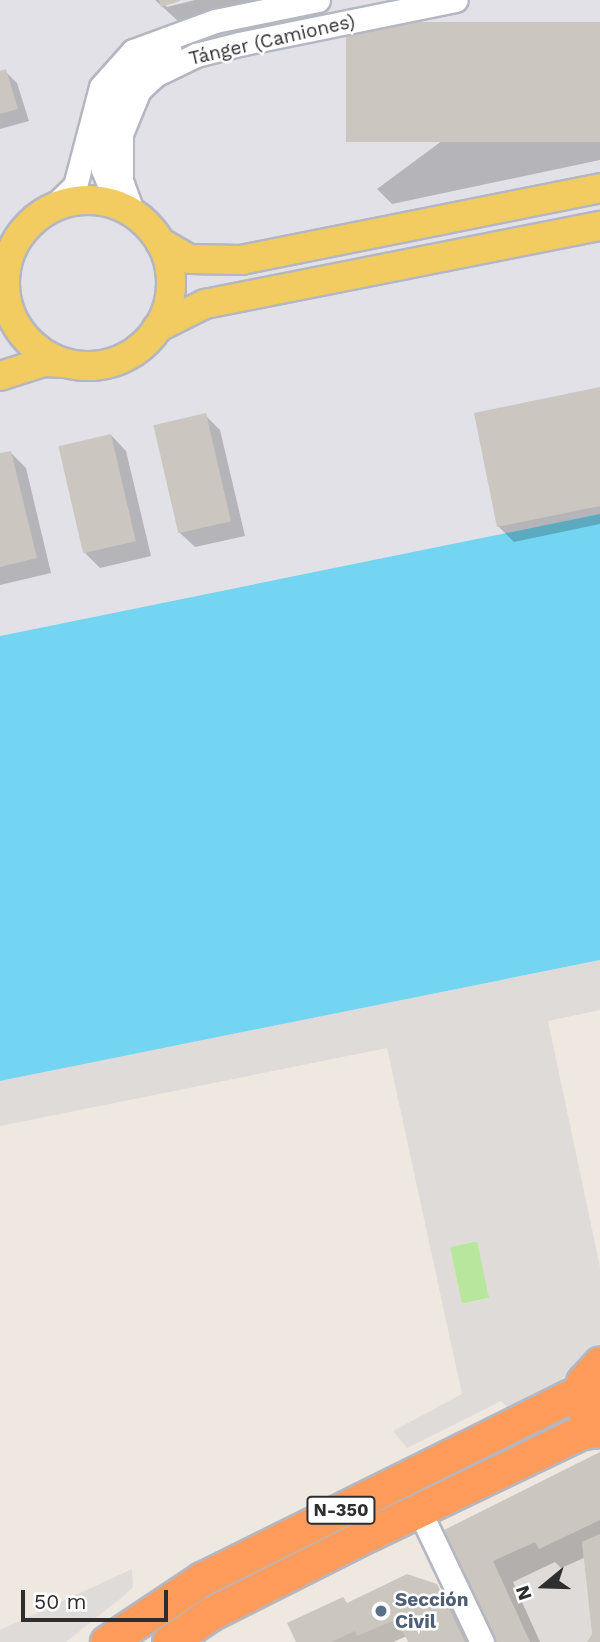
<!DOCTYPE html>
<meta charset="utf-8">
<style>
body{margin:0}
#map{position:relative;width:600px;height:1642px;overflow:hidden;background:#efe8e1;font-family:"Work Sans",sans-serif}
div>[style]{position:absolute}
.industrial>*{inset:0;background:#e2e1e8}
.green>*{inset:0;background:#b9e69d;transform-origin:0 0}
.plaza>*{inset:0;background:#dfdbd8}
.water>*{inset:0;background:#73d5f1}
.shadow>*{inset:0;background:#0003}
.building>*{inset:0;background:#cbc6bf;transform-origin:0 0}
.roads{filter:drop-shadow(2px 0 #b4b7c1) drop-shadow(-2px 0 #b4b7c1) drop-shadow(0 2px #b4b7c1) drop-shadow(0 -2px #b4b7c1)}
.minor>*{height:23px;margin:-11.5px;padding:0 11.5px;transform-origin:11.5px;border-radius:11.5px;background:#fff}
.major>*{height:28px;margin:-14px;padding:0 14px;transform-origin:14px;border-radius:14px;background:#f3cc61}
.major>.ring{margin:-14px;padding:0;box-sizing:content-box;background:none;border:28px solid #f3cc61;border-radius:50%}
.highway>*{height:33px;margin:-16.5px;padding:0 16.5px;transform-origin:16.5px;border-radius:16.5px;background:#ff9c5c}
.dots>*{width:19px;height:19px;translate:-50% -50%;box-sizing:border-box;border:4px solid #fff;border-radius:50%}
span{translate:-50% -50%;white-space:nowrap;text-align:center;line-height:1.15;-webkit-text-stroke:5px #fff;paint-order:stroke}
.shield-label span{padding:2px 5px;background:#fff;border:2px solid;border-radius:5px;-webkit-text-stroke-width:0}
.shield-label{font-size:18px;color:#2e2e2e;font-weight:700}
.street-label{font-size:19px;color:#2e2e2e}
.service-label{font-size:19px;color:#4e5e75;font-weight:700}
.left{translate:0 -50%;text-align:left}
.north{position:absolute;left:509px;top:1551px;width:70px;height:70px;-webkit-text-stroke:5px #fff;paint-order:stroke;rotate:251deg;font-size:19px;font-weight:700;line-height:28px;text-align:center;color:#2e2e2e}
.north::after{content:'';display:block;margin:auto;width:24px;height:32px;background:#2e2e2e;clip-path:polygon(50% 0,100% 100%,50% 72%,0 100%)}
.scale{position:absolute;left:21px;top:1590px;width:147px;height:32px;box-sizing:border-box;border:4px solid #2e2e2e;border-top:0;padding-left:9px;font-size:21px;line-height:24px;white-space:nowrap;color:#2e2e2e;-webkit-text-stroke:5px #fff;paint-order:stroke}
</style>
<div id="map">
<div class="industrial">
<div style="clip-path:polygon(0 0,600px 0,600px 514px,0 636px)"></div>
</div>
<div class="green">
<div style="left:478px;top:1241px;width:58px;height:29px;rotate:78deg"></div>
</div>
<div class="plaza">
<div style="clip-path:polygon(evenodd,600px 960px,600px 1010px,548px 1021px,600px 1267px,600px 1345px,580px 1358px,556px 1387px,513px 1413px,501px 1401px,407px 1448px,393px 1431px,462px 1394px,387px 1048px,0 1126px,0 1081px,600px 960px,477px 1241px,489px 1298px,462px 1304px,450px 1247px,477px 1241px)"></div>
<div style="clip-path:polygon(600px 1520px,600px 1534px,582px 1542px,592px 1634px,587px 1642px,530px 1642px,493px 1561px,535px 1542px,539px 1549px)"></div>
<div style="clip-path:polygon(132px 1569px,133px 1587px,126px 1594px,66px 1642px,0 1642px,0 1630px)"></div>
</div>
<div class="water">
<div style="clip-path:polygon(600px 514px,600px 960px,0 1081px,0 636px)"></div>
</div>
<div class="shadow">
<div style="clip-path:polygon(155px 0,180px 0,164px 4px,167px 7px,195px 0,264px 0,178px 21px)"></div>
<div style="clip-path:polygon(600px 24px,600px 160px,392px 204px,377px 189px)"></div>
<div style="clip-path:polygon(5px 71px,17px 83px,29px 121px,0 129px,0 73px)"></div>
<div style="clip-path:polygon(600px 389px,600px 524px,514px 542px,498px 526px)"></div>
<div style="clip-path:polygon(205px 415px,220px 430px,245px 536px,195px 547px,179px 532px)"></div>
<div style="clip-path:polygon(111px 435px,126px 451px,151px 556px,100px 568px,85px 553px)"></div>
<div style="clip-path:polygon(11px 453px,26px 468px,51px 573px,0 585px,0 455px)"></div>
<div style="clip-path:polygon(600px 1455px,600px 1642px,589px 1642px,594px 1634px,586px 1557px,561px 1568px,555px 1562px,513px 1582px,540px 1642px,497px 1642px,446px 1531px)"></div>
<div style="clip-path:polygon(436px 1586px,452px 1602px,472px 1642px,410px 1642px,407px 1636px,393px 1642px,298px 1642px,348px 1604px)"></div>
</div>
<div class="building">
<div style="clip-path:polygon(159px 0,180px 0,180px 1px,161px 7px)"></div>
<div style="left:600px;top:22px;width:120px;height:254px;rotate:90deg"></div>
<div style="clip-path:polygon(6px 69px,18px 109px,0 114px,0 71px)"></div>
<div style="clip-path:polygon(600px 387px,600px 506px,497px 527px,474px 413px)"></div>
<div style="left:206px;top:413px;width:111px;height:54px;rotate:77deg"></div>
<div style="left:111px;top:434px;width:110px;height:54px;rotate:77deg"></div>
<div style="clip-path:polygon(11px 451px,37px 558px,0 567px,0 453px)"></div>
<div style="clip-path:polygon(600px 1452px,600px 1520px,539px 1549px,535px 1542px,493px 1561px,530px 1642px,495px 1642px,444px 1530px)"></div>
<div style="clip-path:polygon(600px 1534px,600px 1642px,587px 1642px,592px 1634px,582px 1542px)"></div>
<div style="clip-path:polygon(407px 1574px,437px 1584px,465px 1642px,408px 1642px,397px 1619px,357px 1636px,355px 1631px,331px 1642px,296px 1642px,287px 1623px,343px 1597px,347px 1603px)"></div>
</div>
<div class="roads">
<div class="minor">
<div style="left:115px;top:199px;width:31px;rotate:-112deg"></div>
<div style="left:103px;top:170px;width:56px;rotate:-82.9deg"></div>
<div style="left:110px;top:114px;width:38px;rotate:-63deg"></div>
<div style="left:127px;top:80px;width:52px;rotate:-35.5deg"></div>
<div style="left:54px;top:206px;width:29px;rotate:-44deg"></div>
<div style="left:75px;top:186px;width:102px;rotate:-75.3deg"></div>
<div style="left:101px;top:87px;width:48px;rotate:-48.4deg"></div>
<div style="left:133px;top:51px;width:87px;rotate:-20.1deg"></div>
<div style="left:215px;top:21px;width:105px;rotate:-11.5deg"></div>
<div style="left:132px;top:211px;width:33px;rotate:-110deg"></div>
<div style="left:121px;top:180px;width:46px;rotate:-90deg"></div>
<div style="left:121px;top:134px;width:48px;rotate:-67.8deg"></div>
<div style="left:139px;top:90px;width:22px;rotate:-43deg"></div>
<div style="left:155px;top:75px;width:46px;rotate:-26deg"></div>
<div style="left:196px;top:55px;width:44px;rotate:-14.3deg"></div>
<div style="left:239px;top:44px;width:221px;rotate:-11.5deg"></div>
<div style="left:419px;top:1510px;width:146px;rotate:64.5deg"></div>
</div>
<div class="major">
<div class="ring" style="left:5px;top:200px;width:138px;height:138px"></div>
<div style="left:160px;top:242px;width:34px;rotate:30deg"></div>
<div style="left:190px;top:259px;width:51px;rotate:1.1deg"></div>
<div style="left:241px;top:260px;width:366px;rotate:-11.3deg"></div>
<div style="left:157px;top:328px;width:54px;rotate:-26.6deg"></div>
<div style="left:205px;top:304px;width:403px;rotate:-11.2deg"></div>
<div style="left:0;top:376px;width:46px;rotate:-17.7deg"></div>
<div style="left:44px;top:362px;width:20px;rotate:3deg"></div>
</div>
<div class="highway">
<div style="left:585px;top:1412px;width:30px;rotate:-94deg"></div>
<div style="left:583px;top:1382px;width:25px;rotate:-48deg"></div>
<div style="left:107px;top:1642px;width:114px;rotate:-33.6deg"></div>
<div style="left:202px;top:1579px;width:423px;rotate:-26.4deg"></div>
<div style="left:169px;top:1642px;width:50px;rotate:-34.3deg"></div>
<div style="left:210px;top:1614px;width:180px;rotate:-26.7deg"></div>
<div style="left:371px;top:1533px;width:234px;rotate:-25.6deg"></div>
<div style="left:582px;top:1432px;width:18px;rotate:-6deg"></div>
</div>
</div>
<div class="dots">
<div style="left:381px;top:1611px;background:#5c6f8a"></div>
</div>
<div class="shield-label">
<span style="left:341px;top:1510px">N-350</span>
</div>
<div class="street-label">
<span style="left:272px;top:40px;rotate:-13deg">Tánger (Camiones)</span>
</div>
<div class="service-label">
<span class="left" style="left:395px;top:1611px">Sección<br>Civil</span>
</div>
<div class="north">N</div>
<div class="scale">50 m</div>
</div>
